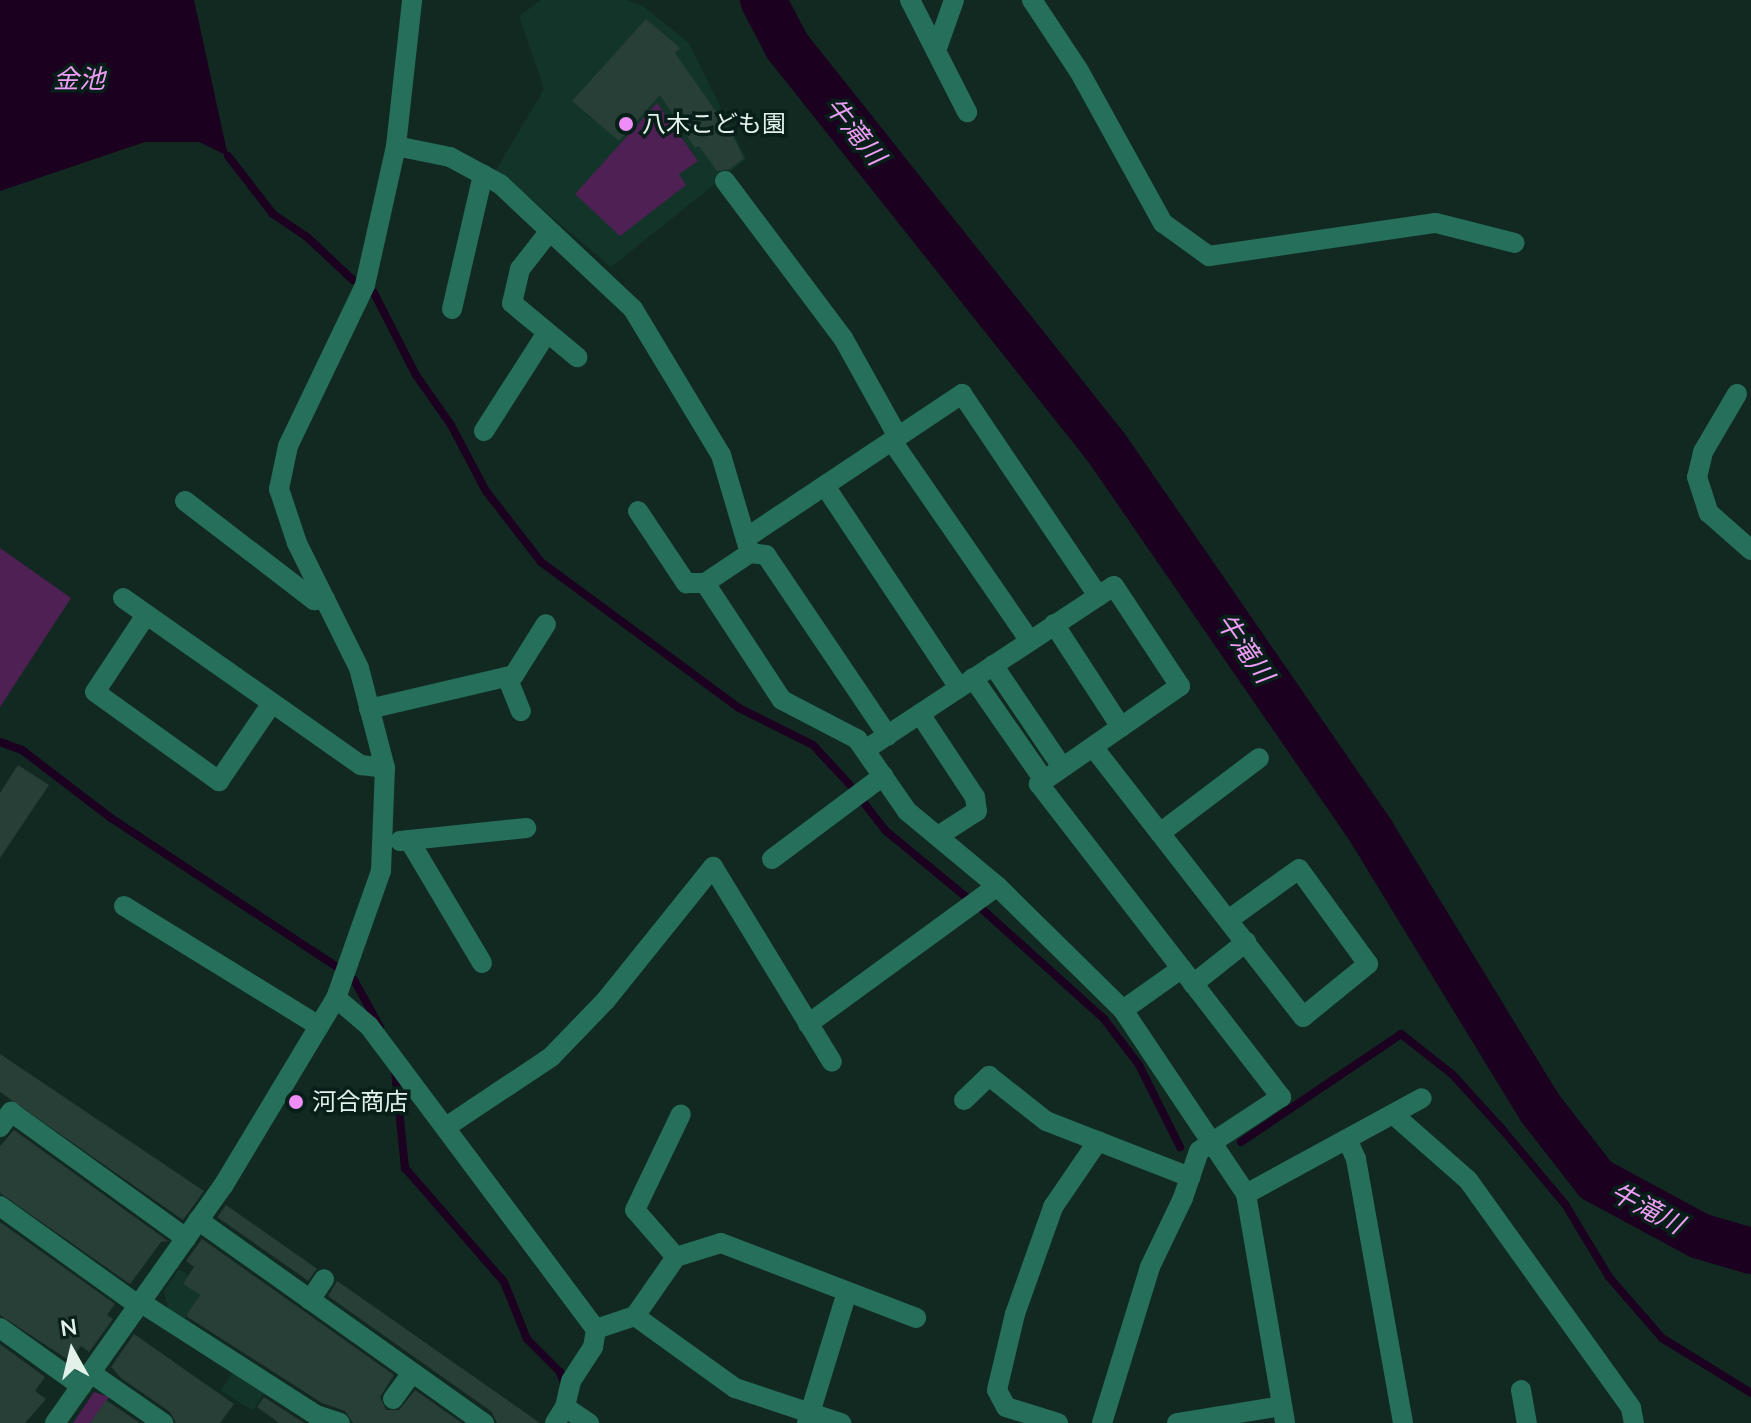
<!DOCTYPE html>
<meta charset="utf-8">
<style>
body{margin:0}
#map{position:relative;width:1751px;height:1423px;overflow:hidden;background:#112921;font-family:Mulish,"Noto Sans JP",sans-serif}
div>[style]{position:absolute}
.built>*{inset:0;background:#123429;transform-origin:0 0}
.green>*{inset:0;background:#4e2053}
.water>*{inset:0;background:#1b011f}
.stream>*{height:8px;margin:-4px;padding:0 4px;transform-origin:4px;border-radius:4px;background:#1b011f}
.river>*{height:46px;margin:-23px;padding:0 23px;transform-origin:23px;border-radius:23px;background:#1b011f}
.building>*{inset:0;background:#273f36;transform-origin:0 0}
.minor>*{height:20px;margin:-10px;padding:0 10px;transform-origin:10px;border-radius:10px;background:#266f5a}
.dots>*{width:22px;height:22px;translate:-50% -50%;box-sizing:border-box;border:4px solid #071f18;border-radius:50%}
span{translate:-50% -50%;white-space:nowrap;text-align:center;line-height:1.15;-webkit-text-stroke:7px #071f18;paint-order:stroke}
.poi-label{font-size:24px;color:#e3f1eb}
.left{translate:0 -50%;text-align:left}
.water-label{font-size:26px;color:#ee9df6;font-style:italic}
.north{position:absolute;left:32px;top:1311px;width:80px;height:80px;-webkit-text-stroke:6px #071f18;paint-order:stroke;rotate:352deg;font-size:22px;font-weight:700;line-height:32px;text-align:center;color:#e3f1eb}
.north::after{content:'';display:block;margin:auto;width:28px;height:36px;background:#e3f1eb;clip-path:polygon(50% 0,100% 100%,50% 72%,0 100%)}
</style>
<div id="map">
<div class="built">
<div style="clip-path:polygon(541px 0,627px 0,643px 6px,689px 43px,746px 159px,611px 267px,496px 170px,544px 89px,519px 16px)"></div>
<div style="clip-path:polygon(179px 1269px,189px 1276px,183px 1284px,200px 1295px,184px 1320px,168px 1310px,164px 1291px)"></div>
<div style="left:233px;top:1371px;width:38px;height:23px;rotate:32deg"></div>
</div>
<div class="green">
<div style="clip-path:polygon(657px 103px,698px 161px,679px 174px,686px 185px,620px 236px,575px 194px)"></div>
<div style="clip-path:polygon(0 548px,71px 598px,0 707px)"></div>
<div style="clip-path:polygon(94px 1392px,109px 1397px,90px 1423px,73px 1423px)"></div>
</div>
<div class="water">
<div style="clip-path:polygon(0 0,194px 0,228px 156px,199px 142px,145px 142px,0 191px)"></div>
</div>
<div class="stream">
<div style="left:228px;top:156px;width:73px;rotate:52.2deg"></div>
<div style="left:273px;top:214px;width:41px;rotate:34.1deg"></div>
<div style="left:307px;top:237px;width:63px;rotate:43.1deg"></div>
<div style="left:374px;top:293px;width:92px;rotate:62.9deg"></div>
<div style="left:416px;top:375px;width:61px;rotate:55deg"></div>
<div style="left:451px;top:425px;width:75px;rotate:62.1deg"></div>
<div style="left:486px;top:491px;width:90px;rotate:52.2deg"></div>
<div style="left:541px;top:562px;width:246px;rotate:36.4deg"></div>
<div style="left:739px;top:708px;width:83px;rotate:26.6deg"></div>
<div style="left:813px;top:745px;width:54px;rotate:47.2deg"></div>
<div style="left:0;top:742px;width:23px;rotate:20deg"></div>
<div style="left:22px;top:750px;width:112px;rotate:37.4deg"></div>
<div style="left:111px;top:818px;width:271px;rotate:33.4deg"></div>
<div style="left:864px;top:803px;width:36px;rotate:52deg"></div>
<div style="left:886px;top:831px;width:104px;rotate:39.5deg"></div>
<div style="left:983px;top:910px;width:163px;rotate:42deg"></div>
<div style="left:1104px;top:1019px;width:58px;rotate:52.7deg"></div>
<div style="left:1139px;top:1065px;width:92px;rotate:63.4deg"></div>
<div style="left:354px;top:980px;width:54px;rotate:61deg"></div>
<div style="left:395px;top:1071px;width:98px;rotate:84.1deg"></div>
<div style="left:405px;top:1168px;width:151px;rotate:49deg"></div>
<div style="left:504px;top:1282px;width:61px;rotate:68deg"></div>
<div style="left:527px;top:1339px;width:47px;rotate:45deg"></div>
<div style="left:560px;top:1372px;width:12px;rotate:70deg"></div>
<div style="left:1241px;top:1142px;width:193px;rotate:-34deg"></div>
<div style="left:1401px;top:1034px;width:65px;rotate:38.1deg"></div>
<div style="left:1452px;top:1074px;width:74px;rotate:47.7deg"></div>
<div style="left:1502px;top:1129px;width:98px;rotate:50deg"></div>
<div style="left:1565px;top:1204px;width:85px;rotate:58.9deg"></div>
<div style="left:1609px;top:1277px;width:81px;rotate:49deg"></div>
<div style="left:1662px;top:1338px;width:105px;rotate:31.7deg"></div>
</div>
<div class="river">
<div style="left:763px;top:0;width:52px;rotate:62.4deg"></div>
<div style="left:787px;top:46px;width:512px;rotate:51.5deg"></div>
<div style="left:1106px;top:447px;width:469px;rotate:55.4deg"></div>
<div style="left:1372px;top:833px;width:322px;rotate:58.6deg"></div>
<div style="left:1540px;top:1108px;width:91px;rotate:52.1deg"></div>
<div style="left:1596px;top:1180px;width:118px;rotate:28.3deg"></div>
<div style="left:1700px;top:1236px;width:53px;rotate:16.4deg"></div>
</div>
<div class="building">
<div style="clip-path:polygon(646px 19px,680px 48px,675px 53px,733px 136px,744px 158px,730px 169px,717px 171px,699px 146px,695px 148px,660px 95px,619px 141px,572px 101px)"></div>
<div style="clip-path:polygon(18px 765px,49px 785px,0 858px,0 793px)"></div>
<div style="clip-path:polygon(0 1054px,204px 1191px,183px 1220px,0 1092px)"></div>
<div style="clip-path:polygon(14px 1130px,168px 1241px,161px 1242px,130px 1284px,0 1193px,0 1146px)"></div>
<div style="left:226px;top:1205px;width:111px;height:15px;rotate:35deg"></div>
<div style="clip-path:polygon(0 1222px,115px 1304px,107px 1315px,113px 1319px,89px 1352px,81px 1346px,70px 1361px,0 1315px)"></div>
<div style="clip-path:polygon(202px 1239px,394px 1375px,380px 1397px,386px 1410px,399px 1410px,415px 1390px,462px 1423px,353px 1423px,345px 1411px,322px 1403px,186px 1316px,200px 1295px,183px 1284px,194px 1267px,186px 1261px)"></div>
<div style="clip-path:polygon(337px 1281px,353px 1292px,540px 1423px,497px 1423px,492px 1412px,328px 1296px)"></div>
<div style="clip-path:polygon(134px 1334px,234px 1404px,220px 1423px,176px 1423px,170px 1412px,121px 1378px,111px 1367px)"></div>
<div style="clip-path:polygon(0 1344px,45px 1377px,35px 1391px,46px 1399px,25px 1423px,0 1423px)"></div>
<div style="clip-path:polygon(264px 1397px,304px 1423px,279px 1423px,257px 1407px)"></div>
<div style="clip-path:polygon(106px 1400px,140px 1423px,90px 1423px)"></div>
</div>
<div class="minor">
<div style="left:910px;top:0;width:126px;rotate:63deg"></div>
<div style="left:1032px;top:0;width:85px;rotate:56.5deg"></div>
<div style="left:1079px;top:71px;width:174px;rotate:61.1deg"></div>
<div style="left:1163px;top:223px;width:57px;rotate:35.7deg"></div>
<div style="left:1209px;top:256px;width:229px;rotate:-8.3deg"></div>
<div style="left:1436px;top:223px;width:81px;rotate:14.2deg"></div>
<div style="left:936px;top:51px;width:54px;rotate:-70.6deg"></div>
<div style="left:396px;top:146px;width:55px;rotate:11.5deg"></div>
<div style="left:450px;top:157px;width:57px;rotate:28.4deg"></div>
<div style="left:500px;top:184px;width:183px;rotate:43.2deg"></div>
<div style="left:633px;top:309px;width:170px;rotate:58.9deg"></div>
<div style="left:721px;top:455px;width:102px;rotate:73.5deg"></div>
<div style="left:725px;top:181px;width:196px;rotate:53.1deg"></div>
<div style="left:843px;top:338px;width:113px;rotate:60.9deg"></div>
<div style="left:549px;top:232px;width:47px;rotate:128.1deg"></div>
<div style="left:520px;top:269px;width:35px;rotate:103deg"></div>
<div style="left:512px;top:303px;width:85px;rotate:39.7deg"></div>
<div style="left:452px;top:309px;width:138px;rotate:-77deg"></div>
<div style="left:1737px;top:394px;width:67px;rotate:120.4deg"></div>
<div style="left:1703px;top:452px;width:26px;rotate:103deg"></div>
<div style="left:1697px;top:477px;width:38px;rotate:72deg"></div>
<div style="left:1709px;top:513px;width:56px;rotate:41.4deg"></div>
<div style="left:484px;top:431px;width:115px;rotate:-57.4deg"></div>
<div style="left:892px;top:441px;width:243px;rotate:55.4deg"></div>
<div style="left:825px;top:486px;width:242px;rotate:56.4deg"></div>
<div style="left:185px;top:501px;width:163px;rotate:37.5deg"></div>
<div style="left:314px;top:600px;width:11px;rotate:-5deg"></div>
<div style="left:638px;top:511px;width:87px;rotate:56.3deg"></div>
<div style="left:686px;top:583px;width:19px"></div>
<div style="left:705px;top:583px;width:54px;rotate:-33.7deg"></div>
<div style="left:750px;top:553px;width:16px;rotate:7deg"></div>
<div style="left:766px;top:555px;width:218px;rotate:56deg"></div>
<div style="left:746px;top:538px;width:260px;rotate:-33.7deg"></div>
<div style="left:962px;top:394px;width:244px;rotate:56deg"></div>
<div style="left:705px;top:583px;width:140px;rotate:56.7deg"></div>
<div style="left:782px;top:700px;width:85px;rotate:27.5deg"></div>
<div style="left:857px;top:739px;width:88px;rotate:55.2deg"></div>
<div style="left:907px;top:811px;width:117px;rotate:39.8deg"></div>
<div style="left:997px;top:886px;width:177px;rotate:44.5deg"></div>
<div style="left:1123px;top:1010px;width:221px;rotate:56.2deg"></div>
<div style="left:1246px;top:1194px;width:232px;rotate:80.3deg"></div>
<div style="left:123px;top:598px;width:291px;rotate:35.1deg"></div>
<div style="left:361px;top:765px;width:24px;rotate:7deg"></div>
<div style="left:146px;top:615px;width:92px;rotate:123.5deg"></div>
<div style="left:95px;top:692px;width:153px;rotate:35.7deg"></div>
<div style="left:219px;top:781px;width:94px;rotate:-55.8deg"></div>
<div style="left:1054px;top:624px;width:123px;rotate:57deg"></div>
<div style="left:993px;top:665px;width:123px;rotate:55.9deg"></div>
<div style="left:507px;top:677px;width:37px;rotate:68deg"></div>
<div style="left:973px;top:678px;width:124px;rotate:55.2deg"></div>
<div style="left:369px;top:709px;width:149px;rotate:-13.2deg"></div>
<div style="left:514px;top:675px;width:60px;rotate:-57.9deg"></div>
<div style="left:920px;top:714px;width:100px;rotate:56.5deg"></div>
<div style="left:975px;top:797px;width:14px;rotate:82deg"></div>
<div style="left:977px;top:811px;width:46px;rotate:147.3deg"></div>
<div style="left:1093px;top:747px;width:342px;rotate:52.1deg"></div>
<div style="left:1303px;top:1017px;width:84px;rotate:-39.2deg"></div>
<div style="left:1368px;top:964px;width:117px;rotate:-126deg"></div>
<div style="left:1299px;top:869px;width:87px;rotate:144.3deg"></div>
<div style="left:865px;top:750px;width:298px;rotate:-33.4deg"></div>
<div style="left:1114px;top:586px;width:120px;rotate:56.6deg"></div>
<div style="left:1180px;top:686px;width:172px;rotate:145.2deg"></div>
<div style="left:1039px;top:784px;width:396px;rotate:52.3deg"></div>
<div style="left:1281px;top:1097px;width:98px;rotate:146.6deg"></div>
<div style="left:1199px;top:1151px;width:50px;rotate:108.8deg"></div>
<div style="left:1183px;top:1198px;width:76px;rotate:115.6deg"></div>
<div style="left:1150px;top:1267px;width:163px;rotate:107.1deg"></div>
<div style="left:1160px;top:833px;width:124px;rotate:-37.1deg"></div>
<div style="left:409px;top:840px;width:143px;rotate:59.3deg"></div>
<div style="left:400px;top:841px;width:127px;rotate:-5.9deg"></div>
<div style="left:772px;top:859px;width:139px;rotate:-36.8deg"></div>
<div style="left:124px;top:906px;width:229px;rotate:31.6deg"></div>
<div style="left:1193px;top:984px;width:68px;rotate:-38.4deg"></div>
<div style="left:336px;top:998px;width:43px;rotate:40.3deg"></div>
<div style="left:369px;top:1026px;width:379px;rotate:53.2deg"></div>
<div style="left:596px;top:1329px;width:18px;rotate:99deg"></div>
<div style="left:593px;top:1347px;width:40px;rotate:122.9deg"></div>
<div style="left:571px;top:1381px;width:27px;rotate:103deg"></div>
<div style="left:1123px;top:1010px;width:72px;rotate:-35.4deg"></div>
<div style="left:808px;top:1024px;width:234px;rotate:-36.1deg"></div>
<div style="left:964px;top:1100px;width:35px;rotate:-44deg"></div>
<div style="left:989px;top:1076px;width:73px;rotate:38.3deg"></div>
<div style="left:1046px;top:1121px;width:155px;rotate:21.3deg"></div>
<div style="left:1394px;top:1115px;width:98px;rotate:41.3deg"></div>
<div style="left:1468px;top:1180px;width:280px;rotate:54.4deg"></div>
<div style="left:1631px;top:1408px;width:15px;rotate:79deg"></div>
<div style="left:0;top:1127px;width:19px;rotate:-54deg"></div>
<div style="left:11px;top:1112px;width:216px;rotate:35.8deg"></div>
<div style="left:446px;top:1127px;width:126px;rotate:-33.7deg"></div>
<div style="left:551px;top:1057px;width:79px;rotate:-46deg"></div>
<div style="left:606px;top:1000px;width:171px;rotate:-51.2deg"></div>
<div style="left:713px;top:867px;width:228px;rotate:58.6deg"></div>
<div style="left:1348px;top:1141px;width:20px;rotate:66deg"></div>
<div style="left:1356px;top:1159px;width:268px;rotate:79.9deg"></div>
<div style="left:1246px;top:1194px;width:200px;rotate:-28.6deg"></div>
<div style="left:0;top:1206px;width:170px;rotate:35.7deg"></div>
<div style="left:198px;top:1220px;width:351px;rotate:35.4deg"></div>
<div style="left:676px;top:1257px;width:62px;rotate:-131.1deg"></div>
<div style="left:635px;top:1210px;width:106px;rotate:-64.4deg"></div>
<div style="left:310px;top:1300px;width:25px;rotate:-56deg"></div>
<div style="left:140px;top:1302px;width:209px;rotate:32.7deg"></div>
<div style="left:316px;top:1415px;width:25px;rotate:18deg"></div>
<div style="left:635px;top:1316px;width:72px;rotate:-55.2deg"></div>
<div style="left:676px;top:1257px;width:47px;rotate:-17.3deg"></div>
<div style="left:721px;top:1243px;width:209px;rotate:21deg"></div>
<div style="left:0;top:1328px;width:100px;rotate:35.6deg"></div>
<div style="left:596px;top:1329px;width:41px;rotate:-18.4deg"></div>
<div style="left:635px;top:1316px;width:123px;rotate:35.8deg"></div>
<div style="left:735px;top:1388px;width:112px;rotate:18.3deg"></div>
<div style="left:91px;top:1373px;width:88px;rotate:34.8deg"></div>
<div style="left:1521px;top:1390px;width:34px;rotate:80deg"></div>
<div style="left:393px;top:1399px;width:32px;rotate:-54deg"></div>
<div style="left:55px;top:1423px;width:291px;rotate:-54.7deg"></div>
<div style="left:223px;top:1186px;width:219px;rotate:-59deg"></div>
<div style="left:336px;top:998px;width:135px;rotate:-70.5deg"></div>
<div style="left:381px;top:871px;width:103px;rotate:-87.8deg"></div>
<div style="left:385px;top:768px;width:103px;rotate:-104.6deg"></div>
<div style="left:359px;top:668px;width:140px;rotate:-116.4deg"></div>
<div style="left:297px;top:543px;width:57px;rotate:-108.4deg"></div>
<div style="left:279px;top:489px;width:44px;rotate:-78.2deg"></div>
<div style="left:288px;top:446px;width:178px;rotate:-64.4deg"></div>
<div style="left:365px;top:285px;width:142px;rotate:-77.4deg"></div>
<div style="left:396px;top:146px;width:147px;rotate:-83.7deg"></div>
<div style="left:555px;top:1423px;width:19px;rotate:-58deg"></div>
<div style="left:565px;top:1407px;width:29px;rotate:34deg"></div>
<div style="left:807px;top:1423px;width:137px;rotate:-73deg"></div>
<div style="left:1058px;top:1423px;width:54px;rotate:-162.9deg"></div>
<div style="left:1006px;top:1407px;width:19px;rotate:-118deg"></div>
<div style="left:997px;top:1390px;width:78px;rotate:-76.7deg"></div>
<div style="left:1015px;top:1314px;width:114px;rotate:-70.4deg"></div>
<div style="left:1053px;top:1207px;width:80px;rotate:-55.7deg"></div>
<div style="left:1177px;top:1423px;width:106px;rotate:-9.2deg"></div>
</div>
<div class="dots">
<div style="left:626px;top:124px;background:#ee8cf8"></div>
<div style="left:296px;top:1102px;background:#ee8cf8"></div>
</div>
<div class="poi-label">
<span class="left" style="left:642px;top:124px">八木こども園</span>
<span class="left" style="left:312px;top:1102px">河合商店</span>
</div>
<div class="water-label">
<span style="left:79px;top:79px">金池</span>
<span style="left:855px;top:131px;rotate:51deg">牛滝川</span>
<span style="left:1245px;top:648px;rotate:55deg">牛滝川</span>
<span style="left:1647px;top:1208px;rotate:28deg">牛滝川</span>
</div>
<div class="north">N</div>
</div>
